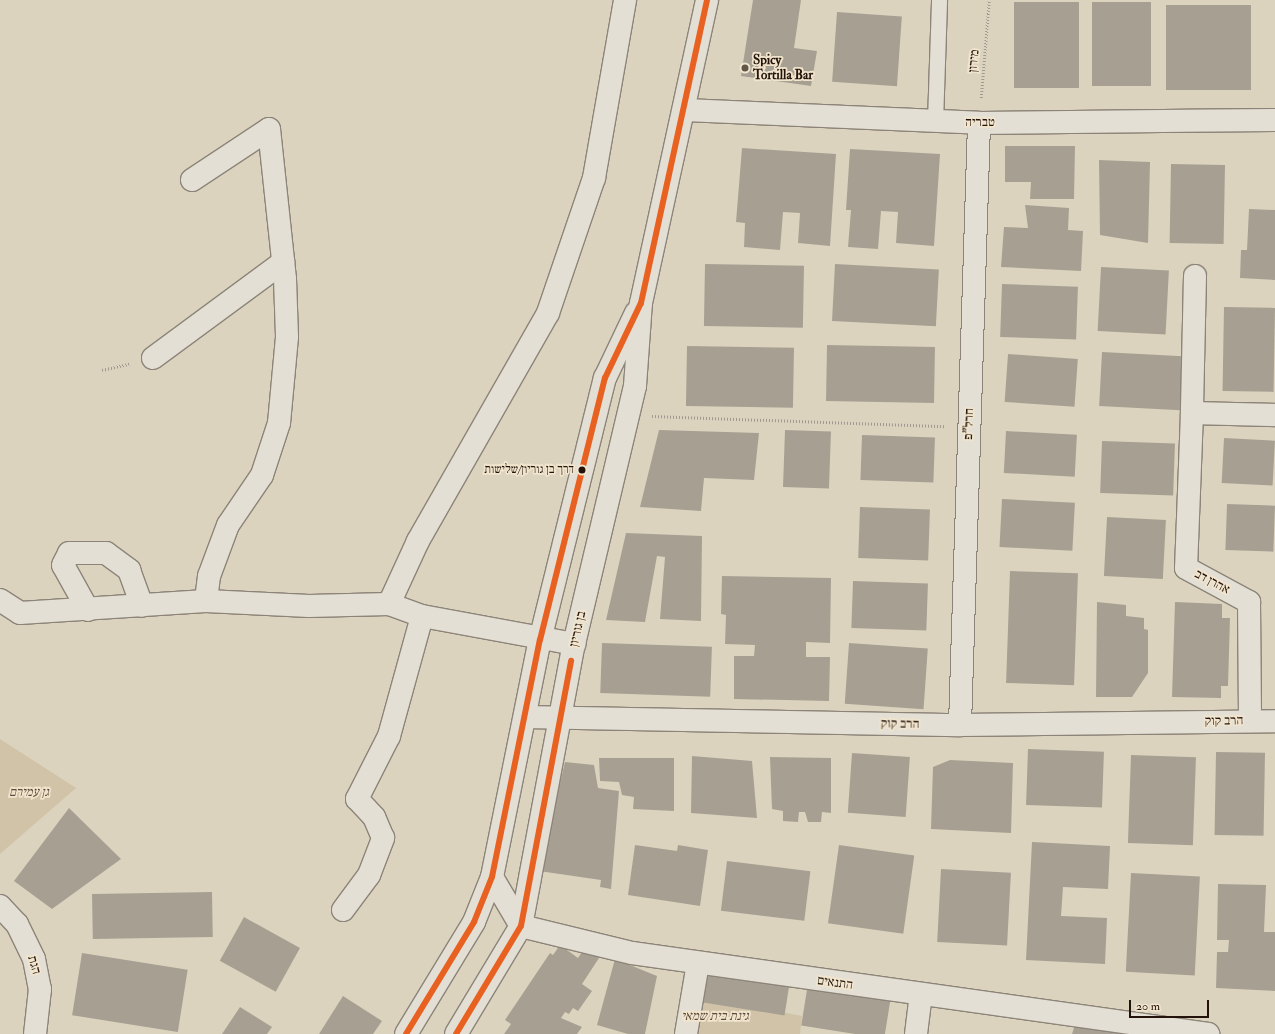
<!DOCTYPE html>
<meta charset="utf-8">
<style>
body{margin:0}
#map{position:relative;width:1275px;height:1034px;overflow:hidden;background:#dcd3bf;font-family:"IM FELL Double Pica","Frank Ruhl Libre",serif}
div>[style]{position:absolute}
.green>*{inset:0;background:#d0c3a8}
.building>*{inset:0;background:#a7a092;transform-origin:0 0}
.path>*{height:2.5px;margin-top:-1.25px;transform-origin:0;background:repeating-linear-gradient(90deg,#9f9991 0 1px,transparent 0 3px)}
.roads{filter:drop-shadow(1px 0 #8c8478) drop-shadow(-1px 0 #8c8478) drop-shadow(0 1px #8c8478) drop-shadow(0 -1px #8c8478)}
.lane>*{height:15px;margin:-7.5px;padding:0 7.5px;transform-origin:7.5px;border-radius:7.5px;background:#e4dfd5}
.street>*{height:22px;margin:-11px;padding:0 11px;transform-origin:11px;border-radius:11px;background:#e4dfd5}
.secondary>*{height:22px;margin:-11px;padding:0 11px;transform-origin:11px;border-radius:11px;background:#e4dfd5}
.bus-1>*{height:6px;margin:-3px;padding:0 3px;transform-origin:3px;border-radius:3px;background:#e86121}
.dots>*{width:11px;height:11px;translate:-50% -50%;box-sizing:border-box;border:2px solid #f1e5cd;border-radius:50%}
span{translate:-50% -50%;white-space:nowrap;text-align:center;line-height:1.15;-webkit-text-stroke:3.5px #f1e5cd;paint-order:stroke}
.bus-label{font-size:12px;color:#22120a}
.right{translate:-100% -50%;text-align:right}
.poi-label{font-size:13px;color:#22120a;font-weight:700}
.left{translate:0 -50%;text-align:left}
.street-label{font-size:13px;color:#22120a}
.park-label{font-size:13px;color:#5c4b3b;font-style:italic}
.scale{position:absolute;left:1129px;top:1000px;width:80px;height:18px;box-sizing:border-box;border:2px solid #22120a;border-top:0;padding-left:5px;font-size:12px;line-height:14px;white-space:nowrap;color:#22120a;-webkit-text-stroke:3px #f1e5cd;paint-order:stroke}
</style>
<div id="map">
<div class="green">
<div style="clip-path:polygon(0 739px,76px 788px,0 854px)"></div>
<div style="clip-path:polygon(697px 995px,802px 1016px,800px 1034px,693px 1034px)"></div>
</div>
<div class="building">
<div style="clip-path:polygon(753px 0,801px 0,794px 48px,817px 51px,811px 86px,741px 76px)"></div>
<div style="left:1014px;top:2px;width:65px;height:86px"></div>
<div style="left:1092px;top:2px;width:59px;height:84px"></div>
<div style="left:1166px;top:5px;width:85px;height:85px"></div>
<div style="left:837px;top:12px;width:65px;height:70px;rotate:4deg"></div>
<div style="clip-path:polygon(1005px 146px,1075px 146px,1074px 199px,1030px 199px,1031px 182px,1005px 182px)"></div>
<div style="clip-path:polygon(742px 148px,836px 154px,830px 246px,798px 243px,800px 213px,783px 212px,780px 250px,744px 247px,745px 223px,736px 222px)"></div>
<div style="clip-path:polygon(850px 149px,940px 154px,934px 246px,896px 243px,898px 212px,881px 211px,878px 249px,848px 247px,851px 210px,846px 210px)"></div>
<div style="clip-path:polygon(1099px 160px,1150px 162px,1148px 243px,1100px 235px)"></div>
<div style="left:1171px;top:164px;width:54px;height:79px;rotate:1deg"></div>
<div style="clip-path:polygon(1025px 205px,1069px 208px,1068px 230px,1083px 231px,1081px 271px,1001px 267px,1004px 227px,1028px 228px)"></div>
<div style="clip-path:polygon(1249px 209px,1275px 210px,1275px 280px,1240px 278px,1241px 250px,1247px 250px)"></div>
<div style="left:705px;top:264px;width:99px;height:62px;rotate:1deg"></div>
<div style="left:835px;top:264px;width:104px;height:57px;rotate:3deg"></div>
<div style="left:1101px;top:267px;width:68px;height:64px;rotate:3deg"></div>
<div style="left:1002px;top:284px;width:76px;height:53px;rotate:2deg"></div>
<div style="left:1224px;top:307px;width:51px;height:84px;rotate:1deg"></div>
<div style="left:827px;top:345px;width:108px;height:56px;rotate:1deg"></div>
<div style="left:687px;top:346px;width:107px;height:60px;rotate:1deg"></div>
<div style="left:1102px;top:352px;width:86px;height:54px;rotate:3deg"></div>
<div style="left:1008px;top:354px;width:70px;height:48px;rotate:4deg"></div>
<div style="clip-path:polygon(659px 430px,759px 433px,754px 480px,704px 478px,701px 511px,640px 507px)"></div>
<div style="left:785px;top:430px;width:46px;height:57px;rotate:2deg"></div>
<div style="left:1006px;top:431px;width:71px;height:42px;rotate:3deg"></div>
<div style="left:862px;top:435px;width:73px;height:45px;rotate:2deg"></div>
<div style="left:1224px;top:438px;width:51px;height:45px;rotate:3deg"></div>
<div style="left:1102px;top:441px;width:73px;height:52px;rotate:2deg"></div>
<div style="left:1002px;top:499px;width:73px;height:48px;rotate:3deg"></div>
<div style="left:1227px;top:504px;width:48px;height:46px;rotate:2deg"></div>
<div style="left:860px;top:507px;width:70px;height:51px;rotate:2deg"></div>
<div style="left:1107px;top:517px;width:59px;height:59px;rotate:3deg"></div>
<div style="clip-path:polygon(626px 533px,702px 536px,701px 621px,660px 619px,665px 557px,657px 556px,645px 622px,606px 620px)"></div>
<div style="left:1010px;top:571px;width:68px;height:112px;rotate:2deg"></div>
<div style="clip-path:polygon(722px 576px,831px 578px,830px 643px,806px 642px,806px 657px,830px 657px,829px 701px,734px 699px,734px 656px,754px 656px,755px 645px,725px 644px,726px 615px,721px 614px)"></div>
<div style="left:853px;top:581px;width:75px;height:47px;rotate:2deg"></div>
<div style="clip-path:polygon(1097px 602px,1126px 605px,1126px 616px,1144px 618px,1144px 629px,1148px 630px,1148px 673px,1132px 697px,1096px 697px)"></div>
<div style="clip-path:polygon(1175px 602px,1222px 604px,1222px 618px,1230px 618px,1228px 686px,1221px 686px,1221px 698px,1172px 697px)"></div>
<div style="left:602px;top:643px;width:110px;height:50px;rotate:2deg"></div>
<div style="left:849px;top:643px;width:79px;height:61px;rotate:4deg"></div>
<div style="left:1028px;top:749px;width:76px;height:56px;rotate:2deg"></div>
<div style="left:1216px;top:752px;width:49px;height:83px;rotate:1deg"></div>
<div style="left:852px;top:753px;width:58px;height:60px;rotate:4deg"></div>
<div style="left:1131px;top:755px;width:65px;height:88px;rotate:2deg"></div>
<div style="clip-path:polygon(692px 756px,752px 761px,757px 818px,691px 813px)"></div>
<div style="clip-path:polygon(770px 757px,831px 758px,831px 813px,822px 812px,821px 822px,808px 822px,805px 812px,799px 812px,798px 822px,783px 821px,783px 811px,772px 809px)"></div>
<div style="clip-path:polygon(599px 758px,674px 758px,674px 811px,633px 809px,634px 797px,622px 795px,619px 782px,600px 781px)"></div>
<div style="clip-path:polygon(950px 760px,1013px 763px,1011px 833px,931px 829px,933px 767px)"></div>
<div style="clip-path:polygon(565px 762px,594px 765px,598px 788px,619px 791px,611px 889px,600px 887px,601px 880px,539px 871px)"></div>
<div style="clip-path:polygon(69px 808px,121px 859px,52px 909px,14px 881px)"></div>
<div style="clip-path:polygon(1032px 842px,1110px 846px,1108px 889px,1063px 887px,1061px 916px,1107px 918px,1105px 964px,1026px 960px)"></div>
<div style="clip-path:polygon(635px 845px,677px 851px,678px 845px,708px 850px,700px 906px,628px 895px)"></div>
<div style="left:839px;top:845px;width:76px;height:79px;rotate:8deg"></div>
<div style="left:727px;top:861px;width:84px;height:50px;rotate:7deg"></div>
<div style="left:941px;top:869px;width:70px;height:73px;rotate:3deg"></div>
<div style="left:1131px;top:873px;width:69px;height:99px;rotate:3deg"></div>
<div style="clip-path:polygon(1218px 884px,1266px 885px,1264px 932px,1275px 932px,1275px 991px,1216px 988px,1217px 952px,1228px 952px,1229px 940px,1217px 940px)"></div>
<div style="left:212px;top:892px;width:45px;height:120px;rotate:89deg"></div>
<div style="left:244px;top:917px;width:64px;height:50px;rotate:29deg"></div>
<div style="clip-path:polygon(560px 945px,578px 958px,584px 949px,599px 958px,582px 984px,592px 991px,578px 1011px,573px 1008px,569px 1014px,565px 1012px,561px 1018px,582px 1027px,577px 1034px,504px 1034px,511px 1024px,505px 1020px,550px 953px,553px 955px)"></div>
<div style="left:82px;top:953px;width:107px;height:63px;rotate:9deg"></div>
<div style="clip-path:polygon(615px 959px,657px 976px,645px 1034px,628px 1034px,597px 1025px)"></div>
<div style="left:709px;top:968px;width:82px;height:35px;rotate:9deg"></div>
<div style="left:808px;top:983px;width:84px;height:43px;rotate:9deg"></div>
<div style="clip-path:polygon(343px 996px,382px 1021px,373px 1034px,319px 1034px)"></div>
<div style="clip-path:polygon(240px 1007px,272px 1027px,267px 1034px,222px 1034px)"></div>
<div style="clip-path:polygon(1076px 1022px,1108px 1025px,1128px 1034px,1072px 1034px)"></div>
</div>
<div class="path">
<div style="left:981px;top:98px;width:98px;rotate:-85.3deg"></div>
<div style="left:102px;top:370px;width:28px;rotate:-13deg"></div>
<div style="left:652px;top:416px;width:293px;rotate:2deg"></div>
</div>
<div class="roads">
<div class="lane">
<div style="left:935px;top:122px;width:122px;rotate:-88.1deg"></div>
</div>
<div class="street">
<div style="left:685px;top:110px;width:294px;rotate:2.5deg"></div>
<div style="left:979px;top:123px;width:296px;rotate:-0.6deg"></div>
<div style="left:192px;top:180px;width:92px;rotate:-33.5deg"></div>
<div style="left:269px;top:129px;width:151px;rotate:83.9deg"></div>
<div style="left:285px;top:279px;width:58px;rotate:88deg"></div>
<div style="left:287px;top:337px;width:86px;rotate:95.3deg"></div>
<div style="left:279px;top:423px;width:55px;rotate:108.1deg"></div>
<div style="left:262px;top:475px;width:60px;rotate:124.2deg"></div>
<div style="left:228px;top:525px;width:54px;rotate:110.4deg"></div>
<div style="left:209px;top:576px;width:25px;rotate:97deg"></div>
<div style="left:1195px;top:276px;width:137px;rotate:91.3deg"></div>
<div style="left:1192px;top:413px;width:83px;rotate:1.4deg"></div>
<div style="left:153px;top:358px;width:162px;rotate:-36.4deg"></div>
<div style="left:1192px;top:413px;width:155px;rotate:92.2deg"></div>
<div style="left:1186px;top:568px;width:72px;rotate:28.4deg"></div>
<div style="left:1249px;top:602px;width:119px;rotate:89.5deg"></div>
<div style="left:0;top:600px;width:24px;rotate:33deg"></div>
<div style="left:20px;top:613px;width:186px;rotate:-3.7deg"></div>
<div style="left:206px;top:601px;width:103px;rotate:2.8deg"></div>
<div style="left:309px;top:606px;width:80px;rotate:-1.4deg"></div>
<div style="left:389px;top:604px;width:35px;rotate:20deg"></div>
<div style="left:422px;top:616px;width:155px;rotate:10.4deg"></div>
<div style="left:389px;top:604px;width:69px;rotate:-65.3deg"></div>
<div style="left:418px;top:541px;width:262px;rotate:-60.3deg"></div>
<div style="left:548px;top:313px;width:143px;rotate:-71.2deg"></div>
<div style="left:594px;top:178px;width:181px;rotate:-80.1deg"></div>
<div style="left:88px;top:610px;width:51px;rotate:-119.1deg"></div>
<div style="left:63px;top:565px;width:13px;rotate:-63deg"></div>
<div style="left:69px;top:553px;width:37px"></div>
<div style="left:106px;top:553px;width:29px;rotate:36deg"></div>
<div style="left:129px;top:570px;width:38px;rotate:70deg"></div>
<div style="left:525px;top:717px;width:435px;rotate:1.1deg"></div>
<div style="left:960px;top:725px;width:315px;rotate:-0.7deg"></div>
<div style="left:960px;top:725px;width:602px;rotate:-88.19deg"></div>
<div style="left:492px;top:877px;width:57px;rotate:59.4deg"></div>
<div style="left:521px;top:926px;width:114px;rotate:13.7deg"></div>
<div style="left:632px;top:953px;width:582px;rotate:8deg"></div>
<div style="left:0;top:906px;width:25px;rotate:47deg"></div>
<div style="left:17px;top:924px;width:39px;rotate:64deg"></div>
<div style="left:34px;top:959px;width:31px;rotate:79deg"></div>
<div style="left:40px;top:989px;width:45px;rotate:96.3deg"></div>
<div style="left:343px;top:910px;width:44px;rotate:-53.4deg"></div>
<div style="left:369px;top:875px;width:40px;rotate:-69deg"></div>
<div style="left:383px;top:838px;width:23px;rotate:-113deg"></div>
<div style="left:374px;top:817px;width:25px;rotate:-133deg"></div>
<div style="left:357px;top:799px;width:71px;rotate:-63.1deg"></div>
<div style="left:389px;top:736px;width:124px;rotate:-74.6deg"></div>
<div style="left:686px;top:1034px;width:72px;rotate:-80.4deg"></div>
<div style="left:916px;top:1034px;width:39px;rotate:-83deg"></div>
</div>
<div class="secondary">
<div style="left:406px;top:1034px;width:131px;rotate:-58.7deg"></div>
<div style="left:474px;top:922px;width:48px;rotate:-68.2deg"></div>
<div style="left:492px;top:877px;width:242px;rotate:-78.6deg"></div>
<div style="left:540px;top:640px;width:270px;rotate:-76.1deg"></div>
<div style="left:605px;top:378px;width:72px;rotate:-64.5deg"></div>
<div style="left:456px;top:1034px;width:126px;rotate:-59deg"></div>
<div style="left:521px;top:926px;width:287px;rotate:-79.4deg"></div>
<div style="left:574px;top:644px;width:265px;rotate:-76.7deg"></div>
<div style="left:635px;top:386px;width:83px;rotate:-85.9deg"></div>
<div style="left:641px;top:303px;width:310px;rotate:-77.7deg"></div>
</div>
</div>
<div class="bus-1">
<div style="left:406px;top:1034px;width:131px;rotate:-58.7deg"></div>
<div style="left:474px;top:922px;width:48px;rotate:-68.2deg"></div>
<div style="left:492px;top:877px;width:242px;rotate:-78.6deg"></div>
<div style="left:540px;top:640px;width:270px;rotate:-76.1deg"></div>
<div style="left:605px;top:378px;width:83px;rotate:-64.4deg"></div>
<div style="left:641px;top:303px;width:310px;rotate:-77.7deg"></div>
<div style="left:456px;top:1034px;width:126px;rotate:-59deg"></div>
<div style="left:521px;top:926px;width:270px;rotate:-79.3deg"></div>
</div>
<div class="dots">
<div style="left:745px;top:68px;background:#635649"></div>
<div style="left:582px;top:470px;background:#22120a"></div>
</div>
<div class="bus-label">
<span class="right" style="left:574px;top:470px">דרך בן גוריון/שלישות</span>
</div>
<div class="poi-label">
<span class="left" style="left:753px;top:68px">Spicy<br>Tortilla Bar</span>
</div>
<div class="street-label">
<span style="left:974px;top:61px;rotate:-85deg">מירון</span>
<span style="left:980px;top:122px">טבריה</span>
<span style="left:969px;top:424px;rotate:-88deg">חרל"פ</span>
<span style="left:1212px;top:582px;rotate:28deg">אהרן דב</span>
<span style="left:578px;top:629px;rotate:-77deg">בן גוריון</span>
<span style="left:1224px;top:721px;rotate:-1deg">הרב קוק</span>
<span style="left:900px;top:724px;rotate:1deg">הרב קוק</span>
<span style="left:34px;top:965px;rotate:74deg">הגת</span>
<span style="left:835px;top:983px;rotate:8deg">התנאים</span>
</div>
<div class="park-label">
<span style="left:29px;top:792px">גן עמירם</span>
<span style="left:715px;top:1016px">גינת בית שמאי</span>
</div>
<div class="scale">20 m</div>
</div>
